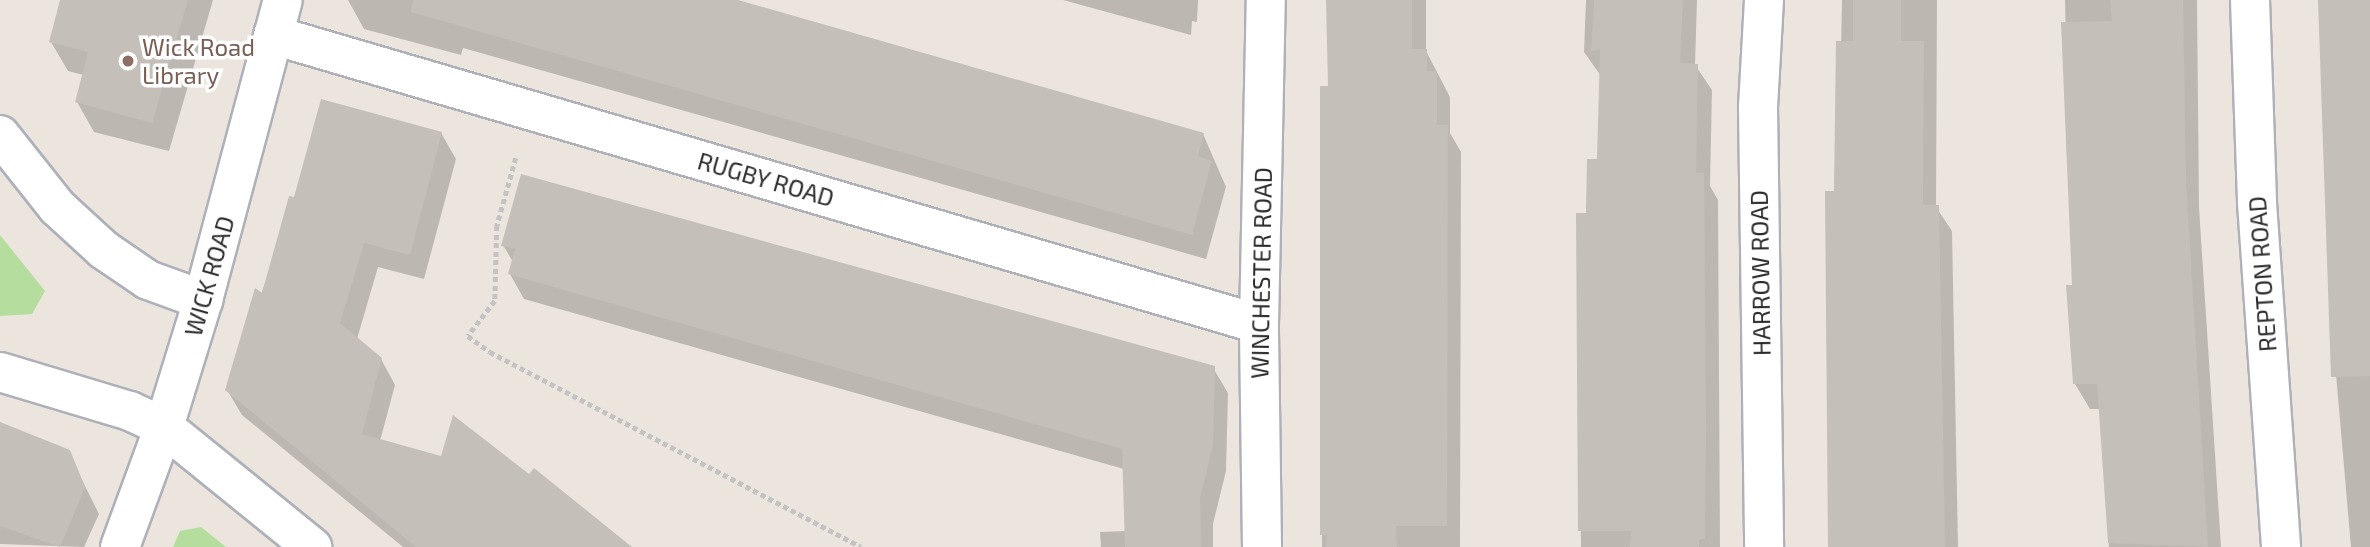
<!DOCTYPE html>
<style>
body{margin:0}
#map{position:relative;width:2370px;height:547px;overflow:hidden;background:#ebe5de;font-family:"Exo 2",sans-serif}
div>[style]{position:absolute}
.green>*{inset:0;background:#b5dd9e}
.shadow>*{inset:0;background:#0003}
.building>*{inset:0;background:#c4bfb9}
.path>*{height:4.5px;margin-top:-2.25px;transform-origin:0;background:repeating-linear-gradient(90deg,#c3c3c3 0 5px,transparent 0 8.5px)}
.roads{filter:drop-shadow(2px 0 #aeb0ba) drop-shadow(-2px 0 #aeb0ba) drop-shadow(0 2px #aeb0ba) drop-shadow(0 -2px #aeb0ba)}
.street>*{height:38px;margin:-19px;padding:0 19px;transform-origin:19px;border-radius:19px;background:#fff}
.secondary>*{height:38px;margin:-19px;padding:0 19px;transform-origin:19px;border-radius:19px;background:#fff}
.dots>*{width:19px;height:19px;translate:-50% -50%;box-sizing:border-box;border:4px solid #fff;border-radius:50%}
span{translate:-50% -50%;white-space:nowrap;text-align:center;line-height:1.15;-webkit-text-stroke:7px #fff;paint-order:stroke}
.education-label{font-size:24px;color:#785e54}
.left{translate:0 -50%;text-align:left}
.street-label{font-size:24px;color:#2a2a2a}
</style>
<div id="map">
<div class="green">
<div style="clip-path:polygon(0 235px,45px 291px,32px 314px,0 316px)"></div>
<div style="clip-path:polygon(201px 527px,226px 547px,173px 547px,180px 531px)"></div>
</div>
<div class="shadow">
<div style="clip-path:polygon(62px 0,213px 0,169px 151px,94px 132px,77px 102px,84px 75px,68px 71px,51px 42px)"></div>
<div style="clip-path:polygon(348px 0,730px 0,1203px 134px,1226px 187px,1206px 259px,463px 48px,461px 55px,364px 29px)"></div>
<div style="clip-path:polygon(1063px 0,1198px 0,1197px 22px,1192px 21px,1191px 35px)"></div>
<div style="clip-path:polygon(1328px 0,1426px 0,1426px 51px,1450px 97px,1450px 133px,1461px 152px,1460px 547px,1322px 547px,1322px 88px,1330px 88px)"></div>
<div style="clip-path:polygon(1586px 0,1697px 0,1695px 65px,1712px 90px,1710px 186px,1718px 200px,1720px 547px,1581px 547px,1578px 215px,1588px 215px,1599px 160px,1601px 76px,1584px 52px)"></div>
<div style="clip-path:polygon(1842px 0,1937px 0,1936px 207px,1952px 231px,1958px 547px,1831px 547px)"></div>
<div style="clip-path:polygon(2065px 0,2197px 0,2199px 207px,2221px 547px,2109px 547px,2100px 409px,2090px 409px,2075px 384px)"></div>
<div style="clip-path:polygon(2320px 0,2370px 0,2370px 547px,2351px 547px,2331px 316px)"></div>
<div style="clip-path:polygon(441px 133px,456px 159px,424px 279px,378px 267px,357px 339px,381px 359px,395px 385px,380px 441px,625px 547px,403px 547px,242px 415px,227px 390px,295px 199px)"></div>
<div style="clip-path:polygon(503px 245px,1213px 368px,1228px 393px,1226px 471px,1213px 524px,1213px 547px,1101px 547px,1100px 532px,1126px 531px,1124px 469px,524px 299px,510px 274px,513px 262px)"></div>
<div style="clip-path:polygon(0 424px,68px 452px,99px 514px,84px 547px,0 544px)"></div>
</div>
<div class="building">
<div style="clip-path:polygon(60px 0,188px 0,152px 123px,75px 102px,88px 52px,49px 42px)"></div>
<div style="clip-path:polygon(413px 0,738px 0,1204px 133px,1198px 156px,1212px 161px,1192px 235px,411px 12px)"></div>
<div style="clip-path:polygon(1326px 0,1412px 0,1412px 49px,1427px 49px,1427px 71px,1437px 71px,1437px 125px,1448px 125px,1447px 526px,1396px 526px,1397px 547px,1326px 547px,1327px 535px,1320px 535px,1320px 86px,1328px 86px)"></div>
<div style="clip-path:polygon(1594px 0,1683px 0,1680px 63px,1698px 64px,1696px 173px,1704px 173px,1706px 428px,1705px 539px,1699px 540px,1699px 547px,1630px 547px,1631px 531px,1578px 531px,1576px 213px,1586px 213px,1587px 159px,1597px 159px,1600px 50px,1591px 51px)"></div>
<div style="clip-path:polygon(1853px 0,1901px 0,1901px 41px,1924px 41px,1923px 205px,1939px 205px,1945px 547px,1828px 547px,1825px 191px,1834px 191px,1836px 41px,1853px 41px)"></div>
<div style="clip-path:polygon(2110px 0,2183px 0,2186px 180px,2208px 547px,2108px 543px,2097px 384px,2073px 384px,2066px 285px,2072px 285px,2061px 22px,2112px 21px)"></div>
<div style="clip-path:polygon(2318px 0,2370px 0,2370px 376px,2331px 377px)"></div>
<div style="clip-path:polygon(321px 99px,442px 132px,410px 255px,364px 243px,340px 323px,382px 358px,362px 434px,441px 456px,453px 415px,529px 474px,534px 468px,632px 547px,416px 547px,225px 390px,255px 288px,262px 293px,289px 196px,294px 197px)"></div>
<div style="clip-path:polygon(521px 174px,1215px 366px,1213px 445px,1200px 498px,1201px 547px,1125px 547px,1122px 449px,508px 274px,515px 249px,501px 246px)"></div>
<div style="clip-path:polygon(0 422px,70px 450px,85px 487px,60px 547px,0 526px)"></div>
</div>
<div class="path">
<div style="left:189px;top:48px;width:30px;rotate:14deg"></div>
<div style="left:516px;top:158px;width:71px;rotate:105.6deg"></div>
<div style="left:497px;top:226px;width:75px;rotate:91.5deg"></div>
<div style="left:495px;top:301px;width:44px;rotate:127.6deg"></div>
<div style="left:468px;top:336px;width:27px;rotate:36deg"></div>
<div style="left:490px;top:352px;width:419px;rotate:27.7deg"></div>
</div>
<div class="roads">
<div class="street">
<div style="left:1764px;top:0;width:107px;rotate:93.2deg"></div>
<div style="left:1758px;top:107px;width:440px;rotate:89.2deg"></div>
<div style="left:2250px;top:0;width:203px;rotate:88deg"></div>
<div style="left:2257px;top:203px;width:345px;rotate:86deg"></div>
<div style="left:273px;top:35px;width:1027px;rotate:16.34deg"></div>
<div style="left:0;top:135px;width:92px;rotate:51.6deg"></div>
<div style="left:57px;top:207px;width:64px;rotate:42.5deg"></div>
<div style="left:104px;top:250px;width:53px;rotate:34.3deg"></div>
<div style="left:148px;top:280px;width:59px;rotate:20deg"></div>
<div style="left:0;top:372px;width:136px;rotate:16.7deg"></div>
<div style="left:130px;top:411px;width:38px;rotate:25deg"></div>
<div style="left:164px;top:427px;width:191px;rotate:39deg"></div>
<div style="left:1262px;top:547px;width:223px;rotate:-90.8deg"></div>
<div style="left:1259px;top:324px;width:324px;rotate:-88.8deg"></div>
</div>
<div class="secondary">
<div style="left:120px;top:547px;width:128px;rotate:-69.9deg"></div>
<div style="left:164px;top:427px;width:133px;rotate:-72.9deg"></div>
<div style="left:203px;top:300px;width:310px;rotate:-75.1deg"></div>
</div>
</div>
<div class="dots">
<div style="left:128px;top:61px;background:#8d6e63"></div>
</div>
<div class="education-label">
<span class="left" style="left:142px;top:61px">Wick Road<br>Library</span>
</div>
<div class="street-label">
<span style="left:766px;top:179px;rotate:16deg">RUGBY ROAD</span>
<span style="left:1261px;top:273px;rotate:-89deg">WINCHESTER ROAD</span>
<span style="left:1760px;top:273px;rotate:-91deg">HARROW ROAD</span>
<span style="left:2262px;top:274px;rotate:-94deg">REPTON ROAD</span>
<span style="left:209px;top:276px;rotate:-74deg">WICK ROAD</span>
</div>
</div>
